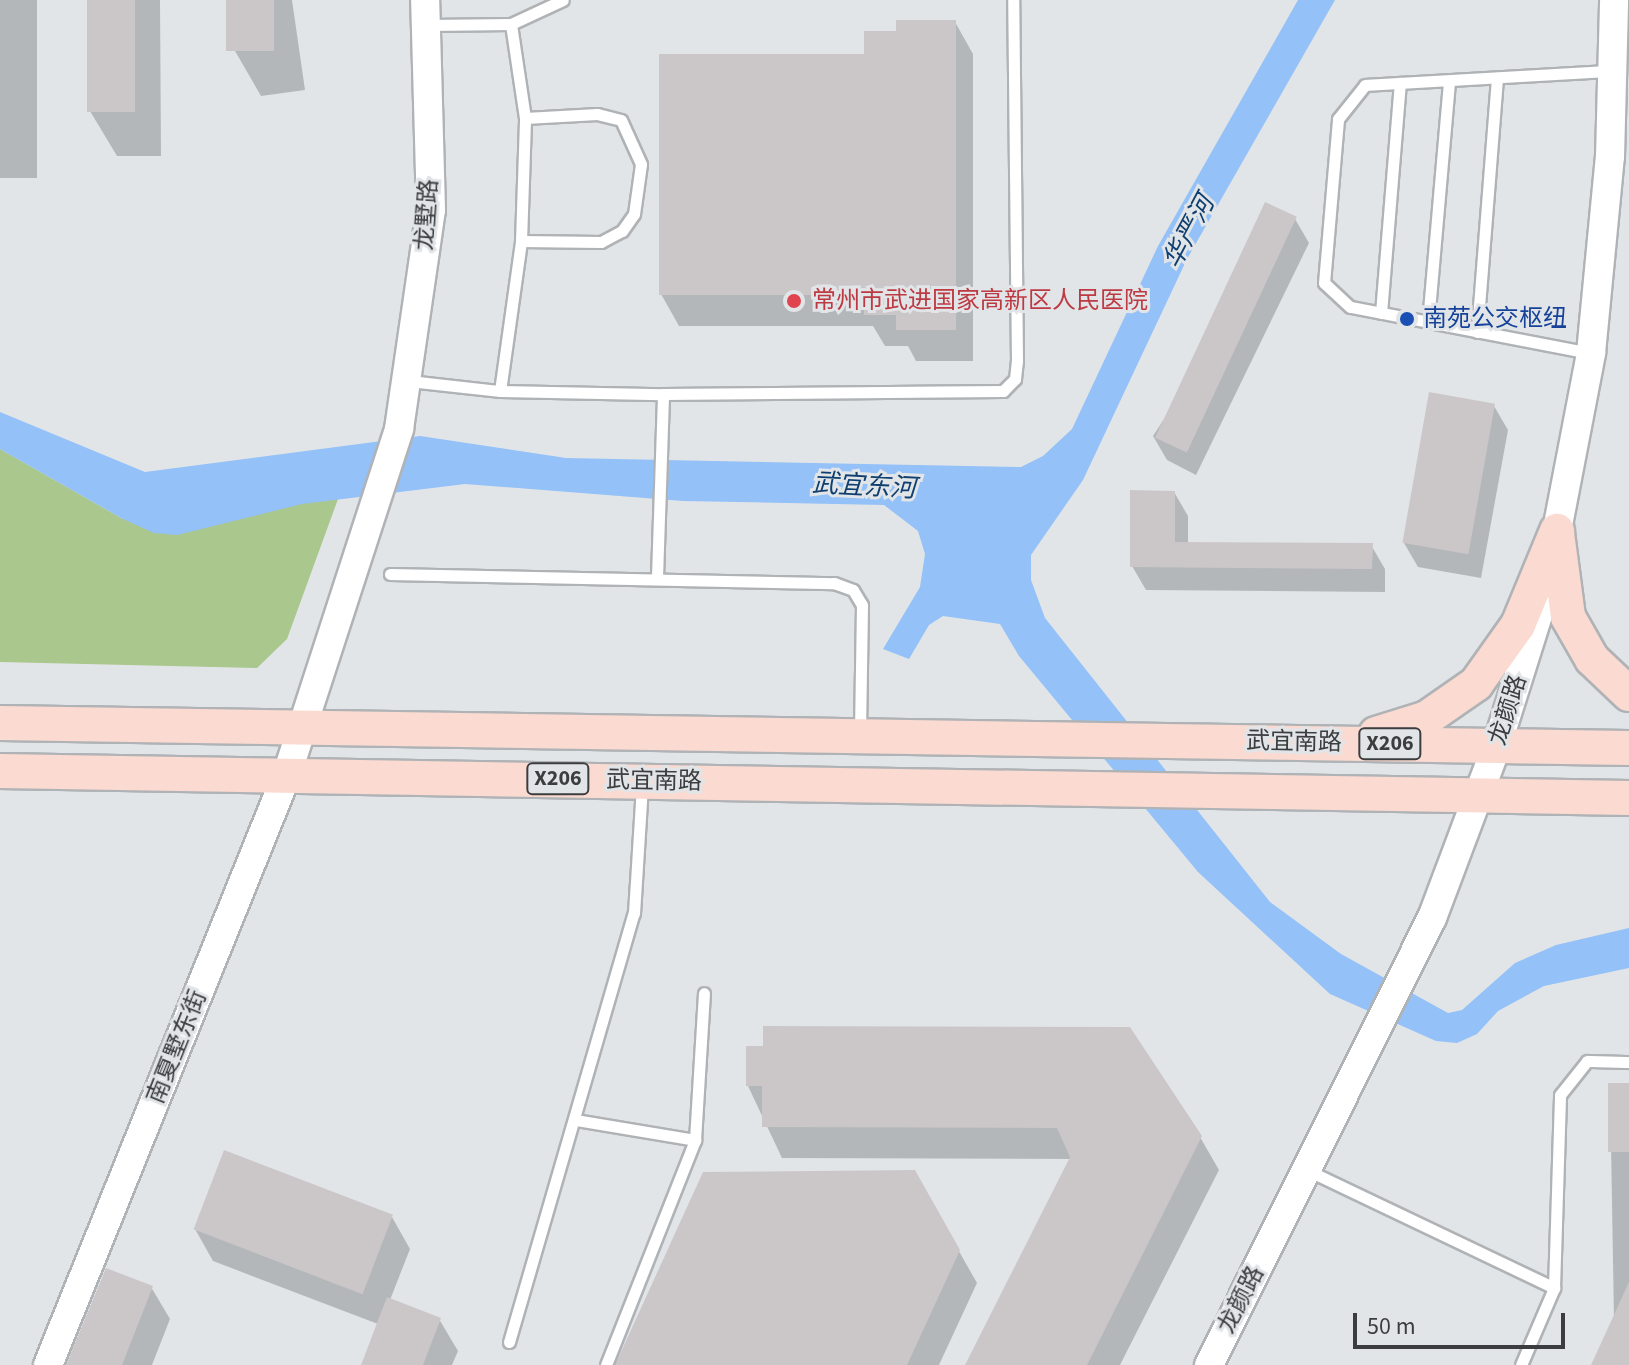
<!DOCTYPE html>
<meta charset="utf-8">
<style>
body{margin:0}
#map{position:relative;width:1629px;height:1365px;overflow:hidden;background:#e2e5e8;font-family:"Source Sans 3","Noto Sans SC",sans-serif}
div>[style]{position:absolute}
.green>*{inset:0;background:#aac78d}
.water>*{inset:0;background:#93c1f8}
.shadow>*{inset:0;background:#0003;transform-origin:0 0}
.building>*{inset:0;background:#cbc7c9;transform-origin:0 0}
.roads{filter:drop-shadow(2px 0 #b0b3b6) drop-shadow(-2px 0 #b0b3b6) drop-shadow(0 2px #b0b3b6) drop-shadow(0 -2px #b0b3b6)}
.service>*{height:11px;margin:-5.5px;padding:0 5.5px;transform-origin:5.5px;border-radius:5.5px;background:#fff}
.tertiary>*{height:28px;margin:-14px;padding:0 14px;transform-origin:14px;border-radius:14px;background:#fff}
.primary>*{height:34px;margin:-17px;padding:0 17px;transform-origin:17px;border-radius:17px;background:#fbdad1}
.dots>*{width:22px;height:22px;translate:-50% -50%;box-sizing:border-box;border:4px solid #e2e5e8;border-radius:50%}
span{translate:-50% -50%;white-space:nowrap;text-align:center;line-height:1.15;-webkit-text-stroke:6px #e2e5e8;paint-order:stroke}
.shield-label span{padding:2px 6px;background:#e2e5e8;border:2px solid;border-radius:6px;-webkit-text-stroke-width:0}
.shield-label{font-size:22px;color:#3c3d3e;font-weight:700}
.street-label{font-size:24px;color:#3c3d3e}
.health-label{font-size:24px;color:#be3a42}
.left{translate:0 -50%;text-align:left}
.transit-label{font-size:24px;color:#164399}
.water-label{font-size:26px;color:#0f3f70;font-style:italic}
.scale{position:absolute;left:1353px;top:1313px;width:212px;height:36px;box-sizing:border-box;border:4px solid #3c3d3e;border-top:0;padding-left:10px;font-size:24px;line-height:28px;white-space:nowrap;color:#3c3d3e;-webkit-text-stroke:6px #e2e5e8;paint-order:stroke}
</style>
<div id="map">
<div class="green">
<div style="clip-path:polygon(0 449px,123px 519px,338px 499px,287px 639px,257px 668px,0 662px)"></div>
</div>
<div class="water">
<div style="clip-path:polygon(1298px 0,1335px 0,1187px 259px,1083px 480px,1031px 555px,1031px 580px,1045px 618px,1270px 902px,1341px 954px,1448px 1013px,1462px 1010px,1515px 963px,1556px 945px,1629px 928px,1629px 968px,1544px 986px,1498px 1011px,1477px 1034px,1457px 1043px,1436px 1041px,1330px 994px,1198px 872px,1019px 656px,1000px 624px,943px 616px,929px 625px,909px 659px,883px 649px,920px 587px,925px 554px,918px 531px,884px 505px,683px 501px,465px 484px,302px 504px,177px 535px,154px 533px,123px 519px,0 449px,0 412px,145px 472px,420px 436px,566px 458px,1021px 467px,1043px 456px,1072px 429px,1158px 246px)"></div>
</div>
<div class="shadow">
<div style="left:0;top:0;width:37px;height:178px"></div>
<div style="clip-path:polygon(89px 0,160px 0,161px 156px,117px 156px,90px 111px)"></div>
<div style="clip-path:polygon(228px 0,292px 0,305px 90px,261px 96px,235px 51px)"></div>
<div style="clip-path:polygon(955px 22px,973px 54px,973px 361px,916px 361px,908px 346px,885px 346px,873px 326px,679px 326px,661px 294px,866px 56px,898px 33px)"></div>
<div style="clip-path:polygon(1295px 219px,1309px 243px,1196px 475px,1167px 460px,1153px 436px)"></div>
<div style="clip-path:polygon(1494px 406px,1508px 430px,1481px 578px,1418px 567px,1404px 543px)"></div>
<div style="clip-path:polygon(1174px 492px,1188px 516px,1188px 544px,1371px 545px,1385px 569px,1385px 592px,1146px 590px,1132px 566px)"></div>
<div style="clip-path:polygon(748px 1048px,1200px 1137px,1219px 1170px,1120px 1365px,968px 1365px,1072px 1159px,782px 1158px,748px 1086px)"></div>
<div style="clip-path:polygon(1610px 1085px,1629px 1085px,1629px 1365px,1593px 1365px,1614px 1320px)"></div>
<div style="clip-path:polygon(914px 1172px,977px 1283px,939px 1365px,617px 1365px)"></div>
<div style="clip-path:polygon(392px 1217px,410px 1249px,390px 1300px,439px 1319px,458px 1351px,452px 1365px,363px 1365px,378px 1324px,213px 1261px,195px 1229px)"></div>
<div style="clip-path:polygon(151px 1287px,170px 1319px,152px 1365px,67px 1365px)"></div>
</div>
<div class="building">
<div style="left:87px;top:0;width:48px;height:112px"></div>
<div style="left:226px;top:0;width:48px;height:51px"></div>
<div style="clip-path:polygon(896px 20px,956px 20px,956px 330px,896px 330px,896px 315px,864px 315px,864px 295px,659px 295px,659px 54px,864px 54px,864px 31px,896px 31px)"></div>
<div style="left:1265px;top:202px;width:35px;height:260px;rotate:25deg"></div>
<div style="left:1429px;top:392px;width:67px;height:153px;rotate:10deg"></div>
<div style="clip-path:polygon(1130px 490px,1175px 491px,1175px 542px,1373px 543px,1372px 569px,1130px 567px)"></div>
<div style="clip-path:polygon(763px 1026px,1130px 1027px,1202px 1136px,1087px 1365px,965px 1365px,1070px 1157px,1057px 1128px,762px 1127px,762px 1086px,746px 1086px,746px 1046px,763px 1046px)"></div>
<div style="left:1608px;top:1083px;width:21px;height:69px"></div>
<div style="left:224px;top:1150px;width:181px;height:85px;rotate:21deg"></div>
<div style="clip-path:polygon(915px 1170px,960px 1250px,907px 1365px,615px 1365px,703px 1172px)"></div>
<div style="clip-path:polygon(106px 1268px,153px 1286px,122px 1365px,66px 1365px)"></div>
<div style="clip-path:polygon(1629px 1282px,1629px 1365px,1591px 1365px)"></div>
<div style="clip-path:polygon(387px 1297px,441px 1318px,423px 1365px,361px 1365px)"></div>
</div>
<div class="roads">
<div class="service">
<div style="left:429px;top:25px;width:82px;rotate:-0.7deg"></div>
<div style="left:511px;top:24px;width:57px;rotate:-24.8deg"></div>
<div style="left:521px;top:241px;width:80px;rotate:0.7deg"></div>
<div style="left:601px;top:242px;width:24px;rotate:-28deg"></div>
<div style="left:622px;top:231px;width:21px;rotate:-55deg"></div>
<div style="left:634px;top:214px;width:50px;rotate:-82deg"></div>
<div style="left:641px;top:164px;width:48px;rotate:-114.4deg"></div>
<div style="left:621px;top:120px;width:25px;rotate:-166deg"></div>
<div style="left:597px;top:114px;width:72px;rotate:176.8deg"></div>
<div style="left:1381px;top:313px;width:231px;rotate:-85.3deg"></div>
<div style="left:1428px;top:322px;width:242px;rotate:-85deg"></div>
<div style="left:1477px;top:332px;width:255px;rotate:-85.5deg"></div>
<div style="left:1590px;top:353px;width:244px;rotate:-169.1deg"></div>
<div style="left:1350px;top:307px;width:35px;rotate:-137deg"></div>
<div style="left:1324px;top:283px;width:165px;rotate:-85.1deg"></div>
<div style="left:1338px;top:119px;width:43px;rotate:-51.5deg"></div>
<div style="left:1365px;top:85px;width:246px;rotate:-3.3deg"></div>
<div style="left:409px;top:381px;width:92px;rotate:6.3deg"></div>
<div style="left:500px;top:391px;width:163px;rotate:1.1deg"></div>
<div style="left:663px;top:394px;width:340px;rotate:-0.5deg"></div>
<div style="left:1003px;top:391px;width:17px;rotate:-45deg"></div>
<div style="left:1015px;top:379px;width:18px;rotate:-84deg"></div>
<div style="left:1017px;top:361px;width:361px;rotate:-90.6deg"></div>
<div style="left:500px;top:391px;width:151px;rotate:-82deg"></div>
<div style="left:521px;top:241px;width:123px;rotate:-88.1deg"></div>
<div style="left:525px;top:118px;width:95px;rotate:-98.5deg"></div>
<div style="left:390px;top:574px;width:444px;rotate:1.2deg"></div>
<div style="left:834px;top:583px;width:20px;rotate:20deg"></div>
<div style="left:853px;top:590px;width:17px;rotate:59deg"></div>
<div style="left:862px;top:605px;width:126px;rotate:90.9deg"></div>
<div style="left:657px;top:577px;width:183px;rotate:-88.1deg"></div>
<div style="left:576px;top:1120px;width:121px;rotate:9.5deg"></div>
<div style="left:1307px;top:1170px;width:274px;rotate:25.5deg"></div>
<div style="left:509px;top:1342px;width:447px;rotate:-73.8deg"></div>
<div style="left:634px;top:913px;width:128px;rotate:-86.4deg"></div>
<div style="left:606px;top:1365px;width:242px;rotate:-68.4deg"></div>
<div style="left:695px;top:1140px;width:147px;rotate:-86.5deg"></div>
<div style="left:1521px;top:1365px;width:84px;rotate:-66.8deg"></div>
<div style="left:1554px;top:1288px;width:193px;rotate:-88.2deg"></div>
<div style="left:1560px;top:1095px;width:43px;rotate:-51.5deg"></div>
<div style="left:1587px;top:1061px;width:42px;rotate:1.4deg"></div>
</div>
<div class="tertiary">
<div style="left:1553px;top:551px;width:202px;rotate:-79.1deg"></div>
<div style="left:1591px;top:353px;width:197px;rotate:-84.5deg"></div>
<div style="left:1610px;top:157px;width:157px;rotate:-88.5deg"></div>
<div style="left:48px;top:1365px;width:637px;rotate:-67.98deg"></div>
<div style="left:287px;top:774px;width:363px;rotate:-72deg"></div>
<div style="left:399px;top:429px;width:221px;rotate:-81.7deg"></div>
<div style="left:431px;top:210px;width:210px;rotate:-91.6deg"></div>
<div style="left:1209px;top:1365px;width:500px;rotate:-63.5deg"></div>
<div style="left:1432px;top:918px;width:185px;rotate:-69.4deg"></div>
<div style="left:1497px;top:745px;width:153px;rotate:-72.5deg"></div>
</div>
<div class="primary">
<div style="left:1557px;top:533px;width:85px;rotate:82.5deg"></div>
<div style="left:1568px;top:617px;width:48px;rotate:60.3deg"></div>
<div style="left:1592px;top:659px;width:51px;rotate:43.4deg"></div>
<div style="left:0;top:723px;width:1629px;rotate:0.88deg"></div>
<div style="left:1376px;top:734px;width:53px;rotate:-17.4deg"></div>
<div style="left:1427px;top:718px;width:60px;rotate:-34.8deg"></div>
<div style="left:1476px;top:684px;width:72px;rotate:-54.6deg"></div>
<div style="left:1518px;top:625px;width:102px;rotate:-67.5deg"></div>
<div style="left:0;top:771px;width:1629px;rotate:0.95deg"></div>
</div>
</div>
<div class="dots">
<div style="left:794px;top:301px;background:#e0444e"></div>
<div style="left:1407px;top:319px;background:#1a4fb4"></div>
</div>
<div class="shield-label">
<span style="left:1390px;top:744px">X206</span>
<span style="left:558px;top:779px">X206</span>
</div>
<div class="street-label">
<span style="left:427px;top:215px;rotate:-86deg">龙墅路</span>
<span style="left:1508px;top:710px;rotate:-72deg">龙颜路</span>
<span style="left:1294px;top:742px;rotate:1deg">武宜南路</span>
<span style="left:654px;top:781px;rotate:1deg">武宜南路</span>
<span style="left:177px;top:1047px;rotate:-68deg">南夏墅东街</span>
<span style="left:1241px;top:1300px;rotate:-63deg">龙颜路</span>
</div>
<div class="health-label">
<span class="left" style="left:812px;top:301px">常州市武进国家高新区人民医院</span>
</div>
<div class="transit-label">
<span class="left" style="left:1423px;top:319px">南苑公交枢纽</span>
</div>
<div class="water-label">
<span style="left:1189px;top:232px;rotate:-62deg">华严河</span>
<span style="left:864px;top:486px;rotate:3deg">武宜东河</span>
</div>
<div class="scale">50 m</div>
</div>
